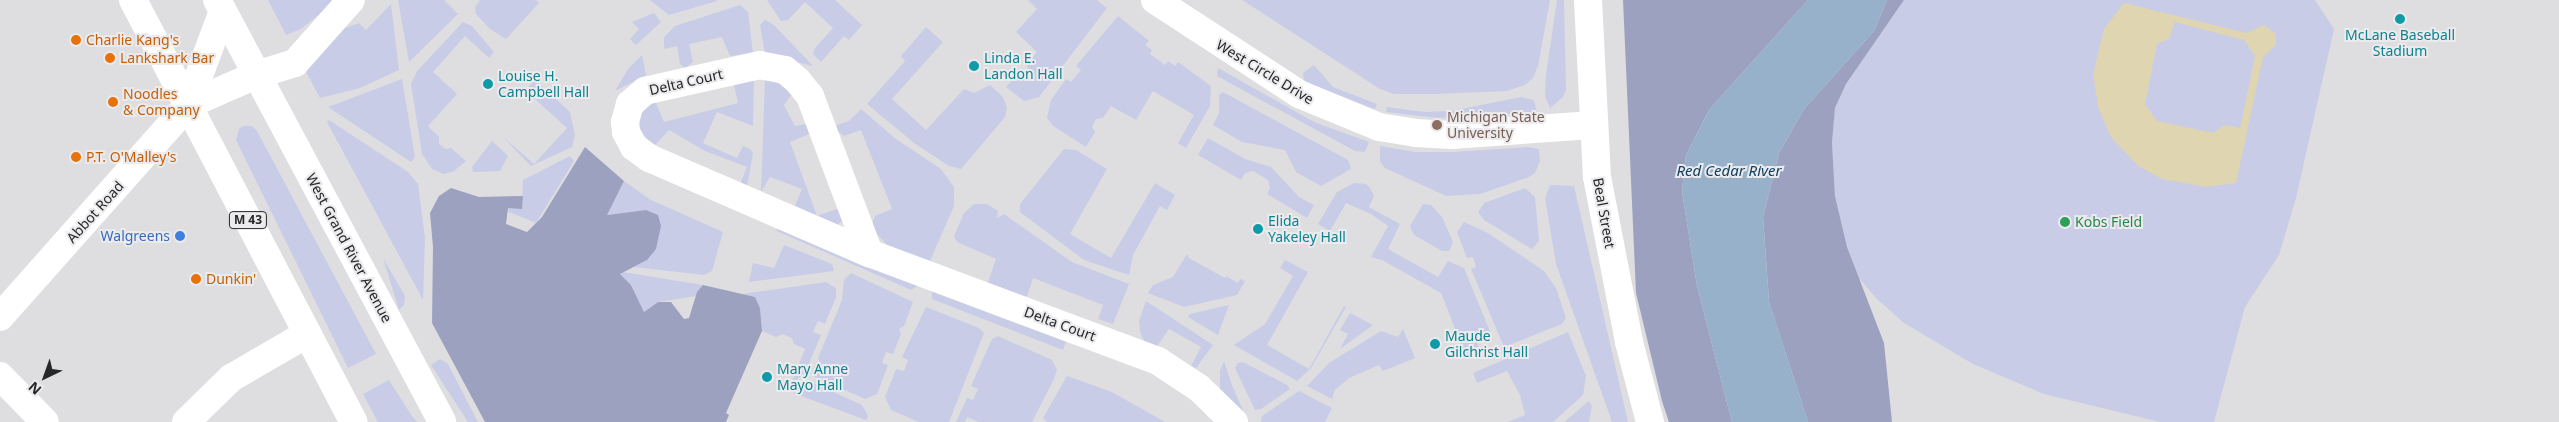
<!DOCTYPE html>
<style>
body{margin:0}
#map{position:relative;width:2559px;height:422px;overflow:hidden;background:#dedee1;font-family:"Noto Sans",sans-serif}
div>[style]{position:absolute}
.green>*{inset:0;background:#c8cce7}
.forest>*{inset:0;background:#9da1c0}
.sand>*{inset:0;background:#dfd5b0}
.water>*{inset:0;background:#96b1c9}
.minor>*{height:28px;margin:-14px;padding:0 14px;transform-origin:14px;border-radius:14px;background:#fff}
.major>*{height:28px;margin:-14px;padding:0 14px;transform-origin:14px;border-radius:14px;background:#fff}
.dots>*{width:14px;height:14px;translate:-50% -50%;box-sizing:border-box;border:2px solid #ebebee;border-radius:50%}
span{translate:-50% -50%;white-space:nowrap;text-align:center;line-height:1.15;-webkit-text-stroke:4px #ebebee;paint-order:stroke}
.shield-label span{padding:1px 4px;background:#ebebee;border:1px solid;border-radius:4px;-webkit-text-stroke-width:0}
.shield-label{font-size:12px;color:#262728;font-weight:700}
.culture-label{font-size:14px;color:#0d838f}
.left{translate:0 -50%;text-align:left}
.food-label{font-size:14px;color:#c56008}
.street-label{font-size:14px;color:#262728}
.education-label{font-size:14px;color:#785e54}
.leisure-label{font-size:14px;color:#27864d}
.shop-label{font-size:14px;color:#366cbe}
.right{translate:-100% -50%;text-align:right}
.water-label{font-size:15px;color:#113f60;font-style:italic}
.north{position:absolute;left:20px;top:352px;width:50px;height:50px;-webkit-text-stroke:4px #ebebee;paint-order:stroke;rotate:222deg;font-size:14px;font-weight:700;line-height:20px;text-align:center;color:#262728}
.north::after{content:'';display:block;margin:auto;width:18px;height:22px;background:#262728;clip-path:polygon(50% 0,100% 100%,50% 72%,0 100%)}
</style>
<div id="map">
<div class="green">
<div style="clip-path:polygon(268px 0,337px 0,301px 29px,286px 35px)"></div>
<div style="clip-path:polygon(398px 0,444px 0,458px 14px,409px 62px)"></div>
<div style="clip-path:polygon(480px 0,536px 0,539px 3px,506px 39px,490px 29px,476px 14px,475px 7px)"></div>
<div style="clip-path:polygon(650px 0,716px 0,717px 1px,669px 15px)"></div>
<div style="clip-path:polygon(767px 0,835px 0,862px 25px,849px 40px,844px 36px,821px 62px,813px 54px,815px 48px,833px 28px,805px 2px,788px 20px,781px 21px)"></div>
<div style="clip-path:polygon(1028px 0,1097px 0,1107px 8px,1039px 97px,1024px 101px,1006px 87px,1016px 76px,1022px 77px,1028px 71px,1027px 64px,1037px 52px,1016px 32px,1037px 9px)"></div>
<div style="clip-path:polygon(1242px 0,1550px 0,1538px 66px,1533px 78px,1525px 85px,1507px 91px,1436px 94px,1394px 94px,1380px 89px)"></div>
<div style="clip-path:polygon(1557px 0,1564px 0,1566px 90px,1563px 97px,1550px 108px,1545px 96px,1546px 75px)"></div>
<div style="clip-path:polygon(1904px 0,2315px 0,2334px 29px,2296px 198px,2279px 255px,2245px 307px,2214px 422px,2160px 422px,2044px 394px,1973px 364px,1904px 323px,1877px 299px,1857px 276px,1847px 247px,1835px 196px,1832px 143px,1835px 108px,1846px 84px)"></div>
<div style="clip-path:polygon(391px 4px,399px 70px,360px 88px,320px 98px,304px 68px,340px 30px,359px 23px,366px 30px)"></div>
<div style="clip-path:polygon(740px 5px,748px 12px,753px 53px,730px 56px,722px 37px,689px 44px,693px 62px,685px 68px,680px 64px,677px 46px,664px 49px,664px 37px,675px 26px)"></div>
<div style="clip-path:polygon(654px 13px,661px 22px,636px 45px,630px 39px,639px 29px,632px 22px)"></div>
<div style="clip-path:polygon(1118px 16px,1149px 41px,1145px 45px,1152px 50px,1150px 54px,1165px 65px,1168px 61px,1175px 66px,1178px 62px,1211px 86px,1210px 106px,1186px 148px,1178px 143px,1194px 115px,1153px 91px,1136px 120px,1111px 106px,1103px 118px,1096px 119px,1092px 127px,1095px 132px,1086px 147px,1053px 126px,1047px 118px,1051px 100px,1066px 79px,1071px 82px,1081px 70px,1076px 66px)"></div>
<div style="clip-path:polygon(765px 20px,774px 25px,813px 66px,765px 54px,760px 25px)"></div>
<div style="clip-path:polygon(463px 22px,472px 26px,494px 52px,489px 58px,465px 36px,433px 72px,457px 94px,428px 126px,439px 137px,439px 144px,446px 149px,451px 148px,466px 161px,454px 171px,444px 174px,432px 169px,422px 154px,411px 84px,417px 71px)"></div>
<div style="clip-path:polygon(926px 27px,943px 42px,892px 99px,926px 130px,964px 89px,974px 93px,990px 85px,1003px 97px,1007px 108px,1005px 117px,961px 169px,949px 166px,914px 143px,867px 104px,905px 61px,901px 56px)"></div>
<div style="clip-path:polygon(642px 55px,646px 75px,615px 91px,628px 69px)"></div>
<div style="clip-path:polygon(1314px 65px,1333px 87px,1377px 104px,1375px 109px,1304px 82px,1303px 73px)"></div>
<div style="clip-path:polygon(1218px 68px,1314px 122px,1369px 142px,1365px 152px,1355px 151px,1239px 88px,1217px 76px)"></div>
<div style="clip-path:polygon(765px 77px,780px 81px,792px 94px,784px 105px,795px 126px,807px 124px,811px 129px,809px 134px,790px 142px,817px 216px,837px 209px,842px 213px,842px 221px,838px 224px,831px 225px,794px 208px,802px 189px,770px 177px,761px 192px)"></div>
<div style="clip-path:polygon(754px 78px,753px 126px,717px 112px,703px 143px,737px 158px,743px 146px,750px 149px,753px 153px,746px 193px,740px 184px,747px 167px,705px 151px,669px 130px,654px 146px,639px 130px,641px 111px,655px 101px,664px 122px,738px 103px,734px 85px)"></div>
<div style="clip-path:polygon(402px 79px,415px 157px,411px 162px,328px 107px)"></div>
<div style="clip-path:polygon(535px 80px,570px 112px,575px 135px,572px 147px,531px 166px,502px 136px,534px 164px,567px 128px,525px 90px)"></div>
<div style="clip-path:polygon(1223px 92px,1348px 160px,1351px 169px,1321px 186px,1296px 172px,1285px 150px,1242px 142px,1213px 125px,1219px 113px,1219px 95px)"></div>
<div style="clip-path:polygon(1521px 97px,1534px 100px,1537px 112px,1438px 118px,1386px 112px,1387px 107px,1425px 112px,1451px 111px)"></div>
<div style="clip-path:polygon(861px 109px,896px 139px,941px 169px,954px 187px,954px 206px,929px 263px,887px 245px,875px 232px,872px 224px,875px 216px,892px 209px,861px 130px,844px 136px,835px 129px,837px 125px,849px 121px)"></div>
<div style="clip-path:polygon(329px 120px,408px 172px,418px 184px,425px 238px,423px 300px,327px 122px)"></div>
<div style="clip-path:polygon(243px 126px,252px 126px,257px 131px,376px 354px,348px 368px,236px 140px,239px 129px)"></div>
<div style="clip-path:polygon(1208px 138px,1245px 159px,1271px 167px,1299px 197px,1314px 205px,1307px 218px,1267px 194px,1270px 188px,1268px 180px,1253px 171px,1245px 173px,1241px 180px,1198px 155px)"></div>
<div style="clip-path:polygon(492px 141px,508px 156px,500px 171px,473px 172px,472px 167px)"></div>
<div style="clip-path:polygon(1380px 146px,1415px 152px,1452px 152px,1528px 147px,1539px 149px,1540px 161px,1535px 173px,1529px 177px,1480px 194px,1446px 196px,1385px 168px,1380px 162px)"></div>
<div style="clip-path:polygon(1064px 149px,1076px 150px,1107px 169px,1070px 234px,1111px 258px,1155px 183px,1175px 195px,1167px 210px,1160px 206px,1133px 255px,1129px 275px,1084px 260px,1020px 212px,1020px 204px)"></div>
<div style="clip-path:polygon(570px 156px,574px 161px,536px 223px,507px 211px,508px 208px,522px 208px,523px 180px)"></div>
<div style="clip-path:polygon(624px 181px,651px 200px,723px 232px,712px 271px,704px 275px,634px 267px,647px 260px,646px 210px,606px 215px)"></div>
<div style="clip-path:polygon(1354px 183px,1366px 184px,1370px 188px,1374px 196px,1369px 207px,1400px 224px,1388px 249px,1438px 277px,1448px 261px,1464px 268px,1491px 334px,1476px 340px,1481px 354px,1467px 359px,1441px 293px,1382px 260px,1371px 257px,1388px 226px,1371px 214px,1346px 203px,1330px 231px,1318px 224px,1337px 192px)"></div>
<div style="clip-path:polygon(1550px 185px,1574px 186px,1628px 422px,1612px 422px,1556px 264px,1545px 198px)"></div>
<div style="clip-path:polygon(1525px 188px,1535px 197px,1539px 241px,1532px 249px,1484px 220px,1478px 212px,1484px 203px)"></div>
<div style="clip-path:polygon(974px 204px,987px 204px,998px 211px,997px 218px,1004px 214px,1072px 262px,1129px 284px,1113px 324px,1098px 319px,1103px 305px,1033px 278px,1027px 296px,1021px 300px,987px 285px,996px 259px,957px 242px,954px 236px,964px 213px)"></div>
<div style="clip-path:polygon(1423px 204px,1431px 205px,1442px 217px,1453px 242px,1449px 251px,1442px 251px,1414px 235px,1410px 226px)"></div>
<div style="clip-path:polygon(1464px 222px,1488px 233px,1544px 271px,1556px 288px,1566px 318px,1562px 324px,1504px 347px,1471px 269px,1476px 267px,1473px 257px,1467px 258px,1457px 232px)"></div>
<div style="clip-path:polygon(776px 226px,919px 285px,911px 290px,777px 231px)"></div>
<div style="clip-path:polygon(784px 245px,832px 264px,834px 271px,749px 282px,753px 263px,774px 268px)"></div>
<div style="clip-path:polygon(1187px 254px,1189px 258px,1225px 278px,1226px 276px,1238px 283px,1240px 279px,1245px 281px,1237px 295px,1184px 307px,1148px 293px,1153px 285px,1173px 277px)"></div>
<div style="clip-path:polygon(383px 258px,405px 296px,404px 305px,399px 310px)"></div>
<div style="clip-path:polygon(1285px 260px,1308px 272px,1267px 345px,1309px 369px,1344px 306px,1346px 307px,1311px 368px,1297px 381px,1234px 345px,1265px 324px,1293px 276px,1280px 268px)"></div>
<div style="clip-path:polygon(623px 272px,703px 285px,696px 296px,658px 302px,644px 312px,631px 285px,620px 274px)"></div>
<div style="clip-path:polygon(851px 273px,913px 302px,904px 326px,899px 329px,901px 334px,893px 354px,886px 352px,882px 363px,888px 365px,877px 394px,865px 399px,811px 375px,842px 300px,844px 280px)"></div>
<div style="clip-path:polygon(826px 282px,836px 288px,836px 297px,825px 324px,818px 321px,813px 332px,821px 335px,805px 373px,791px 384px,805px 349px,794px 344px,792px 338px,783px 334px,776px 337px,762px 331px,760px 308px,755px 297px,742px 294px)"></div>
<div style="clip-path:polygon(932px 289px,1067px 339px,1063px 350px,932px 299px)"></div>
<div style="clip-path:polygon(1146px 301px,1213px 345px,1196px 368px,1191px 366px,1201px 347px,1169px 329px,1156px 348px,1146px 345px,1140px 332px,1139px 321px)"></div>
<div style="clip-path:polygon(1229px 305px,1218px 335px,1188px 317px,1190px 314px)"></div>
<div style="clip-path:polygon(926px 307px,979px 328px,984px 333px,949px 422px,919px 422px,891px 410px,885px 397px,896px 369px,904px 371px,908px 360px,902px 357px)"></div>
<div style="clip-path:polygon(1350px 313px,1373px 325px,1340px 349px,1348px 334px,1340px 330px)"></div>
<div style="clip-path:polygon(1403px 329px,1415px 358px,1383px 371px,1379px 365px,1349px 378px,1335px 390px,1332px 399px,1307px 386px,1329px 363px,1381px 331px,1398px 337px)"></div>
<div style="clip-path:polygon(1568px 332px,1586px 376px,1583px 395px,1553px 422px,1508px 422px,1525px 415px,1520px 395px,1507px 371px,1477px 383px,1473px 373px)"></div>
<div style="clip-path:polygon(998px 336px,1052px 360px,1057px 370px,1054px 379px,1032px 422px,979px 422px,967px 417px,965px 422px,956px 422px,967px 398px,973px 400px,978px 389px,971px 386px,992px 339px)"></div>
<div style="clip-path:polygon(440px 359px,448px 364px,478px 422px,468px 422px,431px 365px)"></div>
<div style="clip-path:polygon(1224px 361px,1232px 385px,1245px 415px,1220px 389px,1220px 371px)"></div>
<div style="clip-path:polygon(1243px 362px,1287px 385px,1290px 389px,1261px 409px,1255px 410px,1235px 368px,1238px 363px)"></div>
<div style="clip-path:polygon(1067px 376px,1112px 392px,1165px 422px,1047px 422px,1043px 418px)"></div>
<div style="clip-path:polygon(389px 380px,412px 416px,417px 422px,378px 422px,363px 394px)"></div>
<div style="clip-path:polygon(811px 382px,862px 405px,868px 416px,866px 420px,793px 393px)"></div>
<div style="clip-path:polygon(1299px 391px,1332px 408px,1325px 422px,1261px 422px,1262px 416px)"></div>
<div style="clip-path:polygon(1589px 401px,1592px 406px,1589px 422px,1564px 422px)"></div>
</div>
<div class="forest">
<div style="clip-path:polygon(1623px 0,1808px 0,1709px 110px,1686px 155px,1682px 191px,1697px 286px,1732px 422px,1669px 422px,1662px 401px,1636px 293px)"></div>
<div style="clip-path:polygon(1887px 0,1904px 0,1846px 84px,1835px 108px,1832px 143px,1835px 196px,1847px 247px,1884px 343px,1892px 422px,1808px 422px,1769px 302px,1763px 217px,1779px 153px,1804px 109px,1874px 31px)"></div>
<div style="clip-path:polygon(585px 147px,624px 181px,607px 215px,646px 210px,658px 215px,661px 226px,656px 249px,647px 260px,620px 274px,631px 285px,644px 312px,658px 302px,671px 302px,684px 319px,689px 318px,697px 292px,703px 285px,755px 297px,760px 308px,762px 331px,726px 413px,729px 415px,726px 422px,485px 422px,432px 323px,433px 247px,430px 213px,439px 196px,451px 188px,479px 197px,523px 196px,522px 209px,508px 208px,506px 224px,527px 232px,542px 217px)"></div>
</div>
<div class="sand">
<div style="clip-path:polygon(evenodd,2124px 3px,2246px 33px,2264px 25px,2276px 34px,2276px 45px,2263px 57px,2236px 183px,2206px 187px,2162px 179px,2138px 166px,2111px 137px,2098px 107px,2093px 74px,2104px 29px,2124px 3px,2175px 22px,2244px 40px,2255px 56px,2240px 128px,2225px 125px,2213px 133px,2157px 121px,2145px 104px,2157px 44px,2169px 39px,2175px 22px)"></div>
</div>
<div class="water">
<div style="clip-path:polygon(1808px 0,1887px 0,1874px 31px,1804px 109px,1779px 153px,1763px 217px,1769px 302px,1808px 422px,1732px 422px,1697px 286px,1682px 191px,1686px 155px,1709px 110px)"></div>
</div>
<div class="minor">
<div style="left:1155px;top:0;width:172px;rotate:33.1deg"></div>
<div style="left:1299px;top:94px;width:87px;rotate:22.4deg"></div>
<div style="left:1379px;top:127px;width:36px;rotate:9deg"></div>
<div style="left:1415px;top:133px;width:37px;rotate:3deg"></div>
<div style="left:1452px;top:135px;width:141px;rotate:-4.1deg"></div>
<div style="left:1588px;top:0;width:177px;rotate:87.1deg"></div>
<div style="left:1597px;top:177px;width:168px;rotate:79deg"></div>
<div style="left:1629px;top:342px;width:83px;rotate:75.3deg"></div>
<div style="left:256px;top:75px;width:41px;rotate:-17.1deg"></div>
<div style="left:295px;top:63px;width:84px;rotate:-48.4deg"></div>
<div style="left:869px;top:253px;width:168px;rotate:-110.6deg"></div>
<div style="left:810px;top:96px;width:19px;rotate:-129deg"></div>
<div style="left:798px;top:81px;width:17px;rotate:-140deg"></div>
<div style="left:785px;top:70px;width:25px;rotate:-169deg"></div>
<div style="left:760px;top:65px;width:118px;rotate:167.3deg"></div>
<div style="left:645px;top:91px;width:20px;rotate:139deg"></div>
<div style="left:630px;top:104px;width:19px;rotate:106deg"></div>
<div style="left:625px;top:122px;width:10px;rotate:84deg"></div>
<div style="left:626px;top:132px;width:17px;rotate:62deg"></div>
<div style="left:634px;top:147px;width:19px;rotate:36deg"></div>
<div style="left:649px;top:158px;width:240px;rotate:23.4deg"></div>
<div style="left:869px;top:253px;width:309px;rotate:20.5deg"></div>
<div style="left:1158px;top:361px;width:49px;rotate:33.4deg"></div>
<div style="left:1199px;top:388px;width:49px;rotate:44.2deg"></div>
<div style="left:0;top:376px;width:64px;rotate:45.6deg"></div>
<div style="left:186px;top:422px;width:63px;rotate:-44.4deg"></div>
<div style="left:231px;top:378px;width:88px;rotate:-30.1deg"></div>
</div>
<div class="major">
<div style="left:133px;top:0;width:476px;rotate:62.4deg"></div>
<div style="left:217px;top:0;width:478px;rotate:61.9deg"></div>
<div style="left:188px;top:105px;width:74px;rotate:-23.8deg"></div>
<div style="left:0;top:317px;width:283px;rotate:-48.4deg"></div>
<div style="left:188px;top:105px;width:100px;rotate:-69.6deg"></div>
</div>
<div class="dots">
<div style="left:2400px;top:19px;background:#0f9aa8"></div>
<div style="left:76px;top:40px;background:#e8710a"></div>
<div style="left:110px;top:58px;background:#e8710a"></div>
<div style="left:974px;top:66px;background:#0f9aa8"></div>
<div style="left:488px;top:84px;background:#0f9aa8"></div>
<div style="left:113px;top:102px;background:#e8710a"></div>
<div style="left:1437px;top:125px;background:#8d6e63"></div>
<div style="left:76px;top:157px;background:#e8710a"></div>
<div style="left:2065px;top:222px;background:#2e9e5b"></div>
<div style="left:1258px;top:229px;background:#0f9aa8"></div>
<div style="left:180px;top:236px;background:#3f7fe0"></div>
<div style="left:196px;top:279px;background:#e8710a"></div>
<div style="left:1435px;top:344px;background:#0f9aa8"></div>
<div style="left:767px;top:377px;background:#0f9aa8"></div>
</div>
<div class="shield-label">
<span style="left:248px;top:220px">M 43</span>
</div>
<div class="culture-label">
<span style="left:2400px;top:43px">McLane Baseball<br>Stadium</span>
<span class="left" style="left:984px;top:66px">Linda E.<br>Landon Hall</span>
<span class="left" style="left:498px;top:84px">Louise H.<br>Campbell Hall</span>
<span class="left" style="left:1268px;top:229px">Elida<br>Yakeley Hall</span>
<span class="left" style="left:1445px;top:344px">Maude<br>Gilchrist Hall</span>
<span class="left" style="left:777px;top:377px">Mary Anne<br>Mayo Hall</span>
</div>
<div class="food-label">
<span class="left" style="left:86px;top:40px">Charlie Kang's</span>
<span class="left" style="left:120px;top:58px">Lankshark Bar</span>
<span class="left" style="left:123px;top:102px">Noodles<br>&amp; Company</span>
<span class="left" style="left:86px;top:157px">P.T. O'Malley's</span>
<span class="left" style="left:206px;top:279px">Dunkin'</span>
</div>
<div class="street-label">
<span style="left:1265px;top:72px;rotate:31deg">West Circle Drive</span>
<span style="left:686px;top:82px;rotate:-13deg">Delta Court</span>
<span style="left:95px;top:212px;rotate:-48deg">Abbot Road</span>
<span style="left:1604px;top:213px;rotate:80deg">Beal Street</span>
<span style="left:349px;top:248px;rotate:62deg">West Grand River Avenue</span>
<span style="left:1060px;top:324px;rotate:20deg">Delta Court</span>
</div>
<div class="education-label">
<span class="left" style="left:1447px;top:125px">Michigan State<br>University</span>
</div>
<div class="leisure-label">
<span class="left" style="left:2075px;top:222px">Kobs Field</span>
</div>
<div class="shop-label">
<span class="right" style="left:170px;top:236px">Walgreens</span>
</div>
<div class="water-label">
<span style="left:1729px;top:171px">Red Cedar River</span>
</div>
<div class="north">N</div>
</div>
